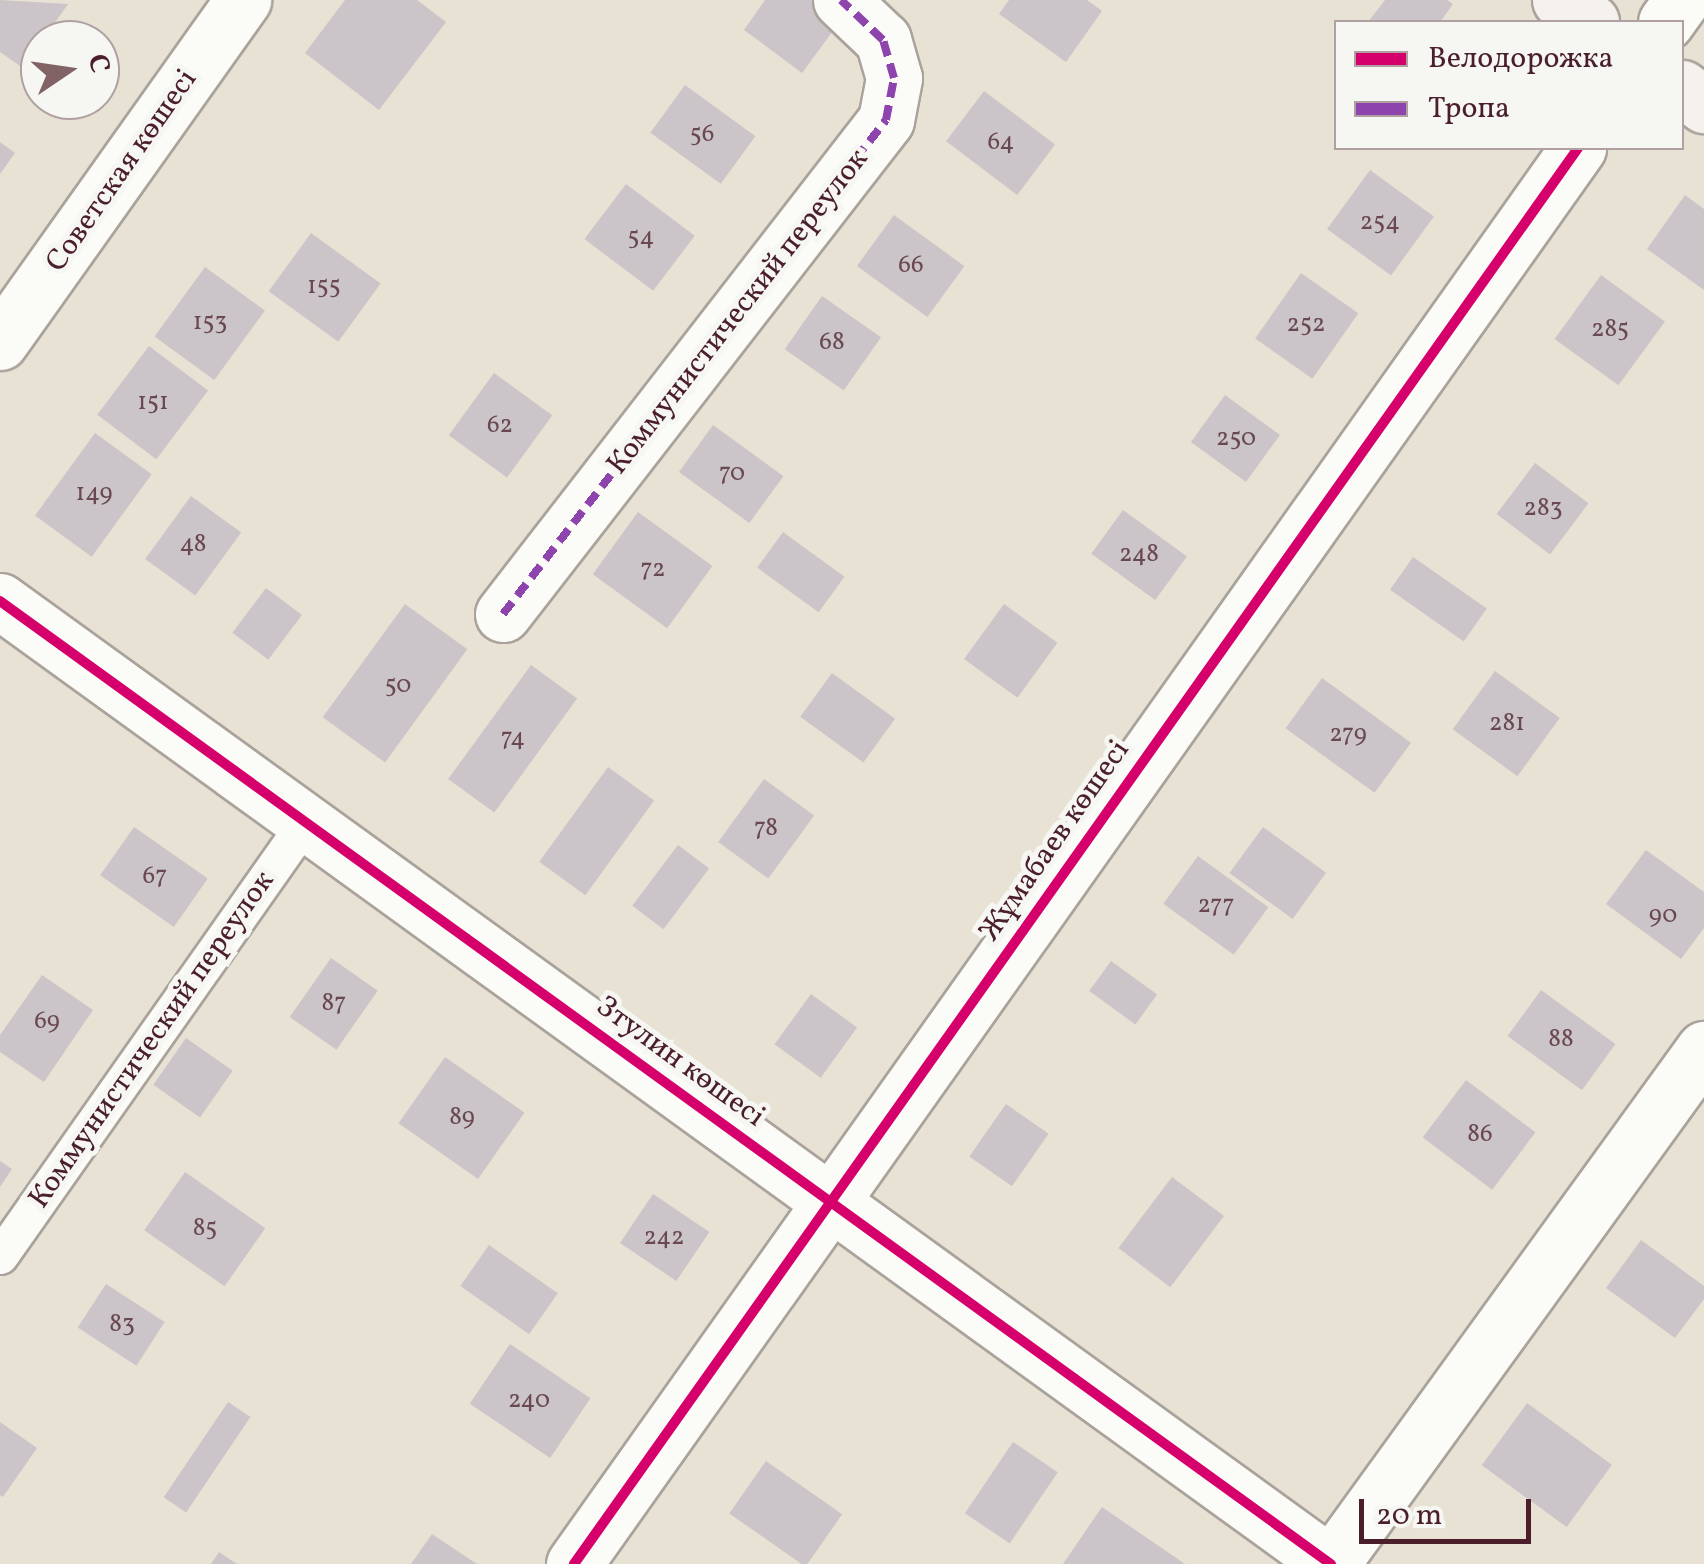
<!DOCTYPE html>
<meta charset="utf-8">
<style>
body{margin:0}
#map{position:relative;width:1704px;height:1564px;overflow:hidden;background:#e7e2d3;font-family:Vollkorn,serif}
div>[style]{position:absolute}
.building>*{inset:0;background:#cbc5c9;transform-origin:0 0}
.roads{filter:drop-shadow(2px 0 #aaa29b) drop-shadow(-2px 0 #aaa29b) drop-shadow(0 2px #aaa29b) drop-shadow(0 -2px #aaa29b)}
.lane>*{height:35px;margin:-17.5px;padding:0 17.5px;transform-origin:17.5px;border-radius:17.5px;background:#fbfbf8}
.street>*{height:55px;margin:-27.5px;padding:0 27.5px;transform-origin:27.5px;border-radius:27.5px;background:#fbfbf8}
.secondary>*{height:55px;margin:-27.5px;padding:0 27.5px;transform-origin:27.5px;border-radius:27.5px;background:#f5f2ed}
.quiet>*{height:8px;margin-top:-4px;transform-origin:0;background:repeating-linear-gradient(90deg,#8e44ad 0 15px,transparent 0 23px)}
.cycleway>*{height:10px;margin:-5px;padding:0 5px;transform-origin:5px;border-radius:5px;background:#d6006c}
span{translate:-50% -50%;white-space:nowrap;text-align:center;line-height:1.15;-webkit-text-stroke:10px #f6f6f2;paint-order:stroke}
.number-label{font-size:25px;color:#6a4852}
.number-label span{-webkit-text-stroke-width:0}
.street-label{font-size:30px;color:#4a1f2b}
.legend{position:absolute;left:1334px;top:20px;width:350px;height:130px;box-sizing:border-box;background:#f6f6f2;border:2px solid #b1a0a2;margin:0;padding:12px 18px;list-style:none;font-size:30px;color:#4a1f2b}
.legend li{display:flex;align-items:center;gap:20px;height:50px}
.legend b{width:50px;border:2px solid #b1a0a2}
.north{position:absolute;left:20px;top:20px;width:100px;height:100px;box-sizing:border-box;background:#f6f6f2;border:2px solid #b1a0a2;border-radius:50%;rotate:77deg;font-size:28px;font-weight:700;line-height:40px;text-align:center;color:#4a1f2b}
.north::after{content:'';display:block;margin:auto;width:35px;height:45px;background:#816366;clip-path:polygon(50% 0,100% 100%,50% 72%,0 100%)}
.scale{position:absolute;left:1359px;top:1499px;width:172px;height:45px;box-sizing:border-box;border:5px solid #4a1f2b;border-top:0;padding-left:12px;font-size:30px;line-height:35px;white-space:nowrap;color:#4a1f2b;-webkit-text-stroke:8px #f6f6f2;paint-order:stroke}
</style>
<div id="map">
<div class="building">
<div style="clip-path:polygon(0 0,68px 4px,23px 68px,0 52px)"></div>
<div style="clip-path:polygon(345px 0,417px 0,446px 22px,379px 110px,305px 53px)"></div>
<div style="clip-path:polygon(765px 0,814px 0,841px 20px,802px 73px,744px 30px)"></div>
<div style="clip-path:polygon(1009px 0,1087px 0,1102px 11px,1066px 62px,999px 14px)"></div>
<div style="clip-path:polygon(1385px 0,1447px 0,1453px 4px,1440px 22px,1368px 22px)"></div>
<div style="left:685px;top:85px;width:87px;height:59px;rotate:36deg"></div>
<div style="left:984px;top:91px;width:89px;height:63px;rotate:37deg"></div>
<div style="clip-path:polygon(0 142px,15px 153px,0 174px)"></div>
<div style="left:1370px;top:170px;width:79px;height:73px;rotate:36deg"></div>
<div style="left:626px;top:184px;width:86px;height:69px;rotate:37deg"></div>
<div style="clip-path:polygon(1685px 195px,1704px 209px,1704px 290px,1647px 249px)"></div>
<div style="left:894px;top:215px;width:87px;height:63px;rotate:36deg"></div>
<div style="left:311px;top:233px;width:86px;height:72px;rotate:36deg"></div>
<div style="left:205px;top:267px;width:74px;height:86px;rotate:36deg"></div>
<div style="left:1301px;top:273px;width:70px;height:80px;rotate:35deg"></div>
<div style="left:1601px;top:275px;width:79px;height:79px;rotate:36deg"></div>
<div style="left:822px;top:296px;width:72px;height:65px;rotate:35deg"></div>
<div style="left:149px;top:346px;width:74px;height:86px;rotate:37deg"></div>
<div style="left:494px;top:373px;width:72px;height:77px;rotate:36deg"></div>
<div style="left:1225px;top:395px;width:68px;height:58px;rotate:36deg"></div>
<div style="left:713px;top:425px;width:87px;height:58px;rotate:36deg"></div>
<div style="left:95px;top:433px;width:70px;height:102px;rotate:36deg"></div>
<div style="left:1535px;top:463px;width:67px;height:64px;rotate:37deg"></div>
<div style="left:191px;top:496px;width:62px;height:78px;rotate:36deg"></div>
<div style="left:1123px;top:510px;width:79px;height:54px;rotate:36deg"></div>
<div style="left:638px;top:512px;width:92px;height:77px;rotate:36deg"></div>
<div style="left:783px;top:532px;width:76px;height:44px;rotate:36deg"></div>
<div style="left:1413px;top:557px;width:90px;height:40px;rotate:35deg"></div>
<div style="left:266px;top:588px;width:45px;height:56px;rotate:37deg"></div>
<div style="left:405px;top:604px;width:77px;height:140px;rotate:36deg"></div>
<div style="left:1004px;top:604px;width:66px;height:68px;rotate:36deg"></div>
<div style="left:531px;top:665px;width:57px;height:141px;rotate:36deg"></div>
<div style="left:1495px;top:671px;width:80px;height:72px;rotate:36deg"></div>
<div style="left:832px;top:673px;width:78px;height:54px;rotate:36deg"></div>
<div style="left:1322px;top:678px;width:110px;height:62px;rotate:36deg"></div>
<div style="left:608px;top:767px;width:57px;height:117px;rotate:36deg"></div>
<div style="left:764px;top:779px;width:62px;height:78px;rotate:36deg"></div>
<div style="left:134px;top:827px;width:90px;height:59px;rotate:35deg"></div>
<div style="left:1263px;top:827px;width:78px;height:57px;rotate:36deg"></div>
<div style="left:678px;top:845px;width:39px;height:76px;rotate:37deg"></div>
<div style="clip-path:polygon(1646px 850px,1704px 892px,1704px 928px,1681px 959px,1606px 904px)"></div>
<div style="left:1198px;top:856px;width:87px;height:59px;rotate:36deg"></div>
<div style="left:331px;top:958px;width:57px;height:72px;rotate:35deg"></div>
<div style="left:1111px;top:961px;width:57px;height:37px;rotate:36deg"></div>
<div style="clip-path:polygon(42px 975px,93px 1010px,44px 1082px,0 1052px,0 1035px)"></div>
<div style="left:1541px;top:990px;width:92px;height:57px;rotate:36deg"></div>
<div style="left:811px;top:994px;width:57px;height:62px;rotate:36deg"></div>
<div style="left:186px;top:1038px;width:57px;height:57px;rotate:35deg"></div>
<div style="left:445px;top:1057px;width:97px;height:81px;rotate:35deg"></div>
<div style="left:1466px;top:1080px;width:87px;height:72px;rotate:37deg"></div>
<div style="left:1006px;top:1104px;width:52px;height:64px;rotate:35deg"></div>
<div style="clip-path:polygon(0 1161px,12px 1169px,0 1187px)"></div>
<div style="left:185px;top:1172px;width:98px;height:71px;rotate:35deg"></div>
<div style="left:1172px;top:1177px;width:65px;height:89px;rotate:37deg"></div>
<div style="left:653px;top:1194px;width:68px;height:59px;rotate:34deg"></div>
<div style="clip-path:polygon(1641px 1240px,1704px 1286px,1704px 1299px,1675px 1338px,1606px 1288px)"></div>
<div style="left:489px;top:1245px;width:84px;height:50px;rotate:35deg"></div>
<div style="left:106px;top:1284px;width:70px;height:52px;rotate:33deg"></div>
<div style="left:510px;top:1344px;width:97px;height:72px;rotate:34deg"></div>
<div style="left:228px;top:1402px;width:27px;height:115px;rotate:34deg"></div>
<div style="left:1527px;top:1403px;width:105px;height:77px;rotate:36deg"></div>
<div style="clip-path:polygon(0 1422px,37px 1448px,3px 1497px,0 1495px)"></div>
<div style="left:1013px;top:1442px;width:54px;height:86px;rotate:34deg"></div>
<div style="left:766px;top:1461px;width:93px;height:64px;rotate:35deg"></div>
<div style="clip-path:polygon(1102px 1507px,1185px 1564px,1063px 1564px)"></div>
<div style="clip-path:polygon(432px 1534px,477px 1564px,411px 1564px)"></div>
<div style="clip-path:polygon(219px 1552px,237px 1564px,211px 1564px)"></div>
</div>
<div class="roads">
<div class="lane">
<div style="left:0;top:1256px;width:528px;rotate:-54.87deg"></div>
</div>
<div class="street">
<div style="left:1666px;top:22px;width:27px;rotate:-54deg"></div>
<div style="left:0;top:342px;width:420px;rotate:-54.6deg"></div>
<div style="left:0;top:601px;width:1643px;rotate:35.89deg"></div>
<div style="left:503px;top:614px;width:625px;rotate:-52.21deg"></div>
<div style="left:886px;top:120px;width:43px;rotate:-79.2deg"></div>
<div style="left:894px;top:78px;width:40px;rotate:-106deg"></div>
<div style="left:883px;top:40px;width:58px;rotate:-136.4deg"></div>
<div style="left:574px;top:1564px;width:1736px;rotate:-54.66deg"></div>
<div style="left:1331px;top:1564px;width:636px;rotate:-54.09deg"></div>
</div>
<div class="secondary">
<div style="left:1560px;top:0;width:38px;rotate:35deg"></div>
<div style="left:1682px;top:88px;width:28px;rotate:38deg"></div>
</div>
</div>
<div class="quiet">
<div style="left:503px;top:614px;width:625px;rotate:-52.21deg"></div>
<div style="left:886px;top:120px;width:43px;rotate:-79.2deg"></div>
<div style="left:894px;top:78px;width:40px;rotate:-106deg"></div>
<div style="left:883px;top:40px;width:58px;rotate:-136.4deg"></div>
</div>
<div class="cycleway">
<div style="left:0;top:601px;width:1643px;rotate:35.89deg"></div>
<div style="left:574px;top:1564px;width:1736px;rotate:-54.66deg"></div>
</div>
<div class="number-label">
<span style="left:702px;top:135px">56</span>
<span style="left:1001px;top:143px">64</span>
<span style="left:1380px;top:223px">254</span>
<span style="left:641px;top:238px">54</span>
<span style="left:911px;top:266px">66</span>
<span style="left:324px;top:287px">155</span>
<span style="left:210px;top:323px">153</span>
<span style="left:1306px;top:325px">252</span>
<span style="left:1610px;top:330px">285</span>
<span style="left:832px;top:343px">68</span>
<span style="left:153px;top:403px">151</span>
<span style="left:500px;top:426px">62</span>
<span style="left:1236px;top:439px">250</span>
<span style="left:732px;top:474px">70</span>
<span style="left:94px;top:494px">149</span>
<span style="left:1543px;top:509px">283</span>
<span style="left:193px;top:545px">48</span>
<span style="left:1139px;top:555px">248</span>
<span style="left:653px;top:570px">72</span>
<span style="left:398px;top:686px">50</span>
<span style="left:1507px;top:724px">281</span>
<span style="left:1348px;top:735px">279</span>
<span style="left:513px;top:739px">74</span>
<span style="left:766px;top:829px">78</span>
<span style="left:155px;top:877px">67</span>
<span style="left:1216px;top:906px">277</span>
<span style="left:1663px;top:916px">90</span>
<span style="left:334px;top:1004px">87</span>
<span style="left:47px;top:1022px">69</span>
<span style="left:1561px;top:1040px">88</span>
<span style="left:462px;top:1118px">89</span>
<span style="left:1480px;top:1135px">86</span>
<span style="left:205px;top:1229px">85</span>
<span style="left:664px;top:1238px">242</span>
<span style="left:122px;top:1325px">83</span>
<span style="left:529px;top:1401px">240</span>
</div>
<div class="street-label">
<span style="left:122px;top:171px;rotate:-55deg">Советская көшесі</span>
<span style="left:738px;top:312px;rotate:-52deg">Коммунистический переулок</span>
<span style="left:1055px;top:841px;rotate:-55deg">Жұмабаев көшесі</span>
<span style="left:152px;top:1040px;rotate:-55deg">Коммунистический переулок</span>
<span style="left:680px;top:1062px;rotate:36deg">Зтулин көшесі</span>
</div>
<ul class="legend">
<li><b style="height:12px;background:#d6006c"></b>Велодорожка</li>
<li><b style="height:12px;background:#8e44ad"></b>Тропа</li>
</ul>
<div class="north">С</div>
<div class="scale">20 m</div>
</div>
